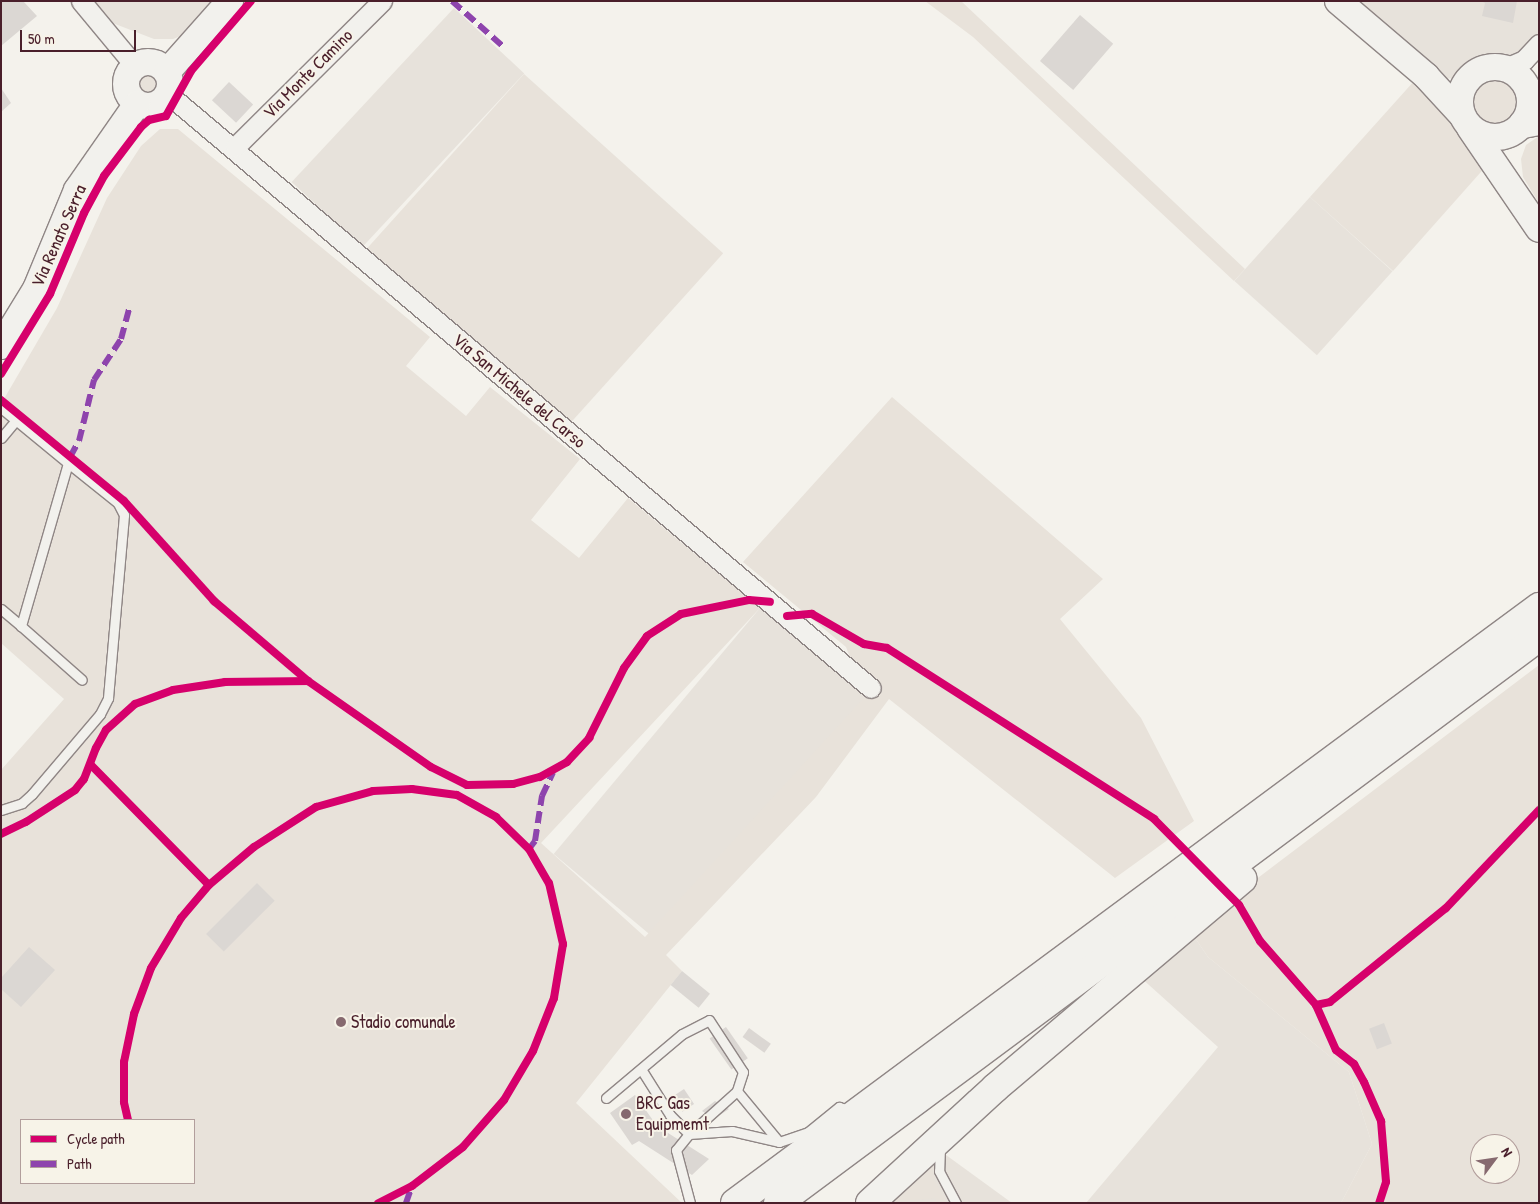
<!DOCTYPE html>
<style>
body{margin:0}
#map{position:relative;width:1540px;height:1204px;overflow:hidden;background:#f4f2ec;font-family:"Patrick Hand",sans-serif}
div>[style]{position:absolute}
.built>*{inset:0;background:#e7e2db;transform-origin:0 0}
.green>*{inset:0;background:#e8e2da;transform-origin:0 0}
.round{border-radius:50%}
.building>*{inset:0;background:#dbd7d3;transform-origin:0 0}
.roads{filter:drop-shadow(1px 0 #8f8685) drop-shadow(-1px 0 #8f8685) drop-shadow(0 1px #8f8685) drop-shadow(0 -1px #8f8685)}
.lane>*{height:9px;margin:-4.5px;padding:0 4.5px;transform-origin:4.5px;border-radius:4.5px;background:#f2f1ed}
.street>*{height:19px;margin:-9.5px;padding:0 9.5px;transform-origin:9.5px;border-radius:9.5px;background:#f2f1ed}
.secondary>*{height:26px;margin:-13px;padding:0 13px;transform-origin:13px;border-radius:13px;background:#f2f1ed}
.secondary>.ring{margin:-13px;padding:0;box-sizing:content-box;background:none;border:26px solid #f2f1ed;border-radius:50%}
.highway>*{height:28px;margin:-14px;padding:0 14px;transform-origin:14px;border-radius:14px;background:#f2f1ed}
.quiet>*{height:6px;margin-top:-3px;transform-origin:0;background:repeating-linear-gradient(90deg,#8e44ad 0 12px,transparent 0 18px)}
.cycleway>*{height:8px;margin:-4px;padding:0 4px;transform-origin:4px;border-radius:4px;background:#d6006c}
.dots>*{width:14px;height:14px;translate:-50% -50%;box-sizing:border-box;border:2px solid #f7f3e8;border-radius:50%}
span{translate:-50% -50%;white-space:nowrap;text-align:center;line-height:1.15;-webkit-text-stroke:4px #f7f3e8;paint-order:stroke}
.street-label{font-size:18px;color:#4a1f2b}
.poi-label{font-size:18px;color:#4a1f2b}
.left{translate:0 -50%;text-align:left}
.frame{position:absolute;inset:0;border:2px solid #4a1f2b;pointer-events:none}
.legend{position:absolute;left:20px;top:1119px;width:175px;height:65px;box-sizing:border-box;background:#f7f3e8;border:1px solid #b29e9c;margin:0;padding:6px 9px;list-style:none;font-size:15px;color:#4a1f2b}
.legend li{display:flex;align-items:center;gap:10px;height:25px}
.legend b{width:25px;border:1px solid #b29e9c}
.north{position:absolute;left:1470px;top:1134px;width:50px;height:50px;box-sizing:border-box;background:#f7f3e8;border:1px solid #b29e9c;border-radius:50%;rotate:59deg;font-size:14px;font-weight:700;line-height:20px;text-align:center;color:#4a1f2b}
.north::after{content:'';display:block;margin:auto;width:18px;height:22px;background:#86696f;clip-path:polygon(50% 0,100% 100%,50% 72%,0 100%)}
.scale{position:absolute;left:20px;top:30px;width:116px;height:22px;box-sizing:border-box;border:2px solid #4a1f2b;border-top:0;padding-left:6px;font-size:15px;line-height:18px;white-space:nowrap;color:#4a1f2b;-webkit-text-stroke:4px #f7f3e8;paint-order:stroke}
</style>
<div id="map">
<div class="built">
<div style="clip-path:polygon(92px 1px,211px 1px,183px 35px,173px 39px,154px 39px,110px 22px)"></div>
<div style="clip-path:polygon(1343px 1px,1539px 1px,1539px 41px,1500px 66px,1480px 67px,1461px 78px,1438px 79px)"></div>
<div style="left:454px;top:8px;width:96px;height:238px;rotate:43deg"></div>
<div style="left:1310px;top:197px;width:111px;height:113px;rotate:42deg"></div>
<div style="left:760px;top:608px;width:138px;height:321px;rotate:40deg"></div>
<div style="clip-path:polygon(1193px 935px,1208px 957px,1349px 1072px,1372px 1144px,1341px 1203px,1086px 1203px,1218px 1047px,1139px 976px)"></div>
<div style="clip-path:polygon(946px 1155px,1012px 1203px,881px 1203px)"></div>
</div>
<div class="green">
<div style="clip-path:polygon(925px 1px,961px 1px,1245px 269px,1234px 281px,973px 37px)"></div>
<div class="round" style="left:134px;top:70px;width:28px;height:28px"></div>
<div style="left:524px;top:74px;width:268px;height:235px;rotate:42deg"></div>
<div class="round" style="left:1469px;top:77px;width:50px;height:50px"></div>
<div style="clip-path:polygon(1415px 80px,1445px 109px,1488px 164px,1393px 271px,1310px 197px)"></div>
<div style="clip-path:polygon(evenodd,160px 129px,178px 129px,430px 337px,406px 366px,466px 416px,490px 387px,580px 459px,531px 520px,579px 558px,628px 498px,760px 608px,541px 843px,645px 937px,865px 697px,846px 647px,743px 562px,892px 397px,1103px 579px,1060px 619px,1141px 718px,1194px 821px,1115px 878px,889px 699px,816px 797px,666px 955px,682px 971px,576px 1103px,682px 1203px,1px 1203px,1px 770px,64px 699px,1px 643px,1px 404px,57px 308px,107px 198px,141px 146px,160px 129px,21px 1120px,194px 1120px,194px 1183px,21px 1183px,21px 1120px)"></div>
<div style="clip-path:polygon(1539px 136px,1539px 203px,1523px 177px,1521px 159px,1526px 145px)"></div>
<div style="clip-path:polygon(evenodd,1539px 665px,1539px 1203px,1341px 1203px,1372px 1144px,1349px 1072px,1208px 957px,1193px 935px,1238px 893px,1539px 665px,1480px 1144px,1510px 1144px,1510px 1174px,1480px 1174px,1480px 1144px)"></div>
<div style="clip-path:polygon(932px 1162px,934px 1180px,947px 1203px,937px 1203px,936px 1198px,884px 1203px)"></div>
</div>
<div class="building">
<div style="clip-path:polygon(1px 1px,23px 1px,37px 16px,1px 46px)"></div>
<div style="clip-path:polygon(1481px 1px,1517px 1px,1513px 23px,1482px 16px,1485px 3px)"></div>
<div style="left:1080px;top:15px;width:44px;height:61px;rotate:41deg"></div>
<div style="left:229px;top:82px;width:33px;height:25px;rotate:43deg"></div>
<div style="clip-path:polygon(1px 88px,11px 103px,1px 112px)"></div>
<div style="left:257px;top:883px;width:25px;height:72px;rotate:45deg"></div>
<div style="clip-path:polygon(29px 947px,55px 970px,21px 1007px,1px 989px,1px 978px)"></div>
<div style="left:682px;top:971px;width:36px;height:18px;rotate:39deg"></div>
<div style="left:1384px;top:1023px;width:22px;height:16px;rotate:69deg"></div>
<div style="left:726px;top:1027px;width:38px;height:20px;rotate:55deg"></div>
<div style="left:749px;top:1028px;width:27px;height:11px;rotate:36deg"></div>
<div style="left:684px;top:1089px;width:18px;height:14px;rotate:56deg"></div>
<div style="clip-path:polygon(635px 1095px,657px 1126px,709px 1159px,692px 1175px,639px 1141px,632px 1145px,610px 1113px)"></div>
<div style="clip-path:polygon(715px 1101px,729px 1109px,714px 1119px,702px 1111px)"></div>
</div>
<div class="roads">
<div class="lane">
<div style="left:1px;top:408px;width:87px;rotate:39.4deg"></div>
<div style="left:68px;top:463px;width:170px;rotate:106.1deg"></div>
<div style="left:21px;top:626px;width:81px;rotate:41.5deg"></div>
<div style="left:1px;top:438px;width:23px;rotate:-50deg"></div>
<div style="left:1px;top:609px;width:26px;rotate:40deg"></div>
<div style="left:1px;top:810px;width:22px;rotate:-18deg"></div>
<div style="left:22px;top:803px;width:13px;rotate:-42deg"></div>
<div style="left:32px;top:794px;width:105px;rotate:-49.6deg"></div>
<div style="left:100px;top:714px;width:18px;rotate:-63deg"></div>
<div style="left:108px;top:698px;width:184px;rotate:-85deg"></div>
<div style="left:124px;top:515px;width:13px;rotate:-117deg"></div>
<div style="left:118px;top:503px;width:64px;rotate:-141.3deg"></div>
<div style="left:641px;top:1069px;width:54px;rotate:57.8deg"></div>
<div style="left:670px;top:1115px;width:27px;rotate:45deg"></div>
<div style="left:689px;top:1134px;width:64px;rotate:-41.9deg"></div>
<div style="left:737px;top:1091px;width:66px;rotate:50.5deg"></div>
<div style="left:606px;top:1098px;width:99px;rotate:-40.1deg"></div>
<div style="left:682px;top:1034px;width:30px;rotate:-27deg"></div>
<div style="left:709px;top:1020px;width:62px;rotate:56.8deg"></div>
<div style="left:743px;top:1072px;width:20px;rotate:108deg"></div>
<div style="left:940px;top:1147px;width:24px;rotate:92deg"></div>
<div style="left:939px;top:1171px;width:36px;rotate:62deg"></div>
<div style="left:690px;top:1203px;width:55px;rotate:-104.8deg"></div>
<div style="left:676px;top:1150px;width:21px;rotate:-51deg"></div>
<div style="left:689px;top:1134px;width:43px;rotate:-4deg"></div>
<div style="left:732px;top:1131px;width:48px;rotate:13.2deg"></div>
<div style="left:779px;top:1142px;width:31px;rotate:-19deg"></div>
<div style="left:808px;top:1132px;width:40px;rotate:-39deg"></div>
<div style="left:839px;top:1107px;width:11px;rotate:15deg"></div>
</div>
<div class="street">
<div style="left:81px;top:1px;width:85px;rotate:50.3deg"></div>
<div style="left:1503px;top:69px;width:23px;rotate:-23deg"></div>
<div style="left:1524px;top:60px;width:22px;rotate:-47deg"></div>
<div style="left:168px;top:94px;width:920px;rotate:40.2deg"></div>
<div style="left:235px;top:147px;width:207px;rotate:-44.8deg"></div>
</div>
<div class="secondary">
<div style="left:1338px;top:1px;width:116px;rotate:40.4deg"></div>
<div style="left:1426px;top:76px;width:52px;rotate:47.4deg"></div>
<div class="ring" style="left:126px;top:62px;width:18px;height:18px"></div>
<div class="ring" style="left:1460px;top:67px;width:44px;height:44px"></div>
<div style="left:167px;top:72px;width:95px;rotate:-48.4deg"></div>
<div style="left:1470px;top:128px;width:122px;rotate:55.7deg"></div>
<div style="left:1px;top:346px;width:67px;rotate:-58.4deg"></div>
<div style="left:36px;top:289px;width:107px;rotate:-67.5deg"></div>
<div style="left:77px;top:190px;width:105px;rotate:-55.1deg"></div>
</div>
<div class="highway">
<div style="left:1530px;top:92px;width:13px;rotate:45deg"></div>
<div style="left:1523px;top:124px;width:16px;rotate:-11deg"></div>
<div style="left:735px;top:1203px;width:1001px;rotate:-36.55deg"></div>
<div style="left:778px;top:1203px;width:948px;rotate:-36.64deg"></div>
<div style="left:870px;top:1203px;width:170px;rotate:-42.6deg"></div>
<div style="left:995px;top:1088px;width:324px;rotate:-40.2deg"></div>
</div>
</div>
<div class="quiet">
<div style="left:452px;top:1px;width:71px;rotate:41.6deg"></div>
<div style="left:70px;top:457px;width:18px;rotate:-61deg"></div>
<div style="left:79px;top:441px;width:63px;rotate:-76.2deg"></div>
<div style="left:94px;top:380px;width:49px;rotate:-56.6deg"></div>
<div style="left:121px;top:339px;width:35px;rotate:-75deg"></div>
<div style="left:529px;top:849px;width:10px;rotate:-53deg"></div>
<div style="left:535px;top:841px;width:46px;rotate:-81.2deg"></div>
<div style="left:542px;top:796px;width:26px;rotate:-65deg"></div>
<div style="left:406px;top:1203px;width:18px;rotate:-71deg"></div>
</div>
<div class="cycleway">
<div style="left:1px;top:374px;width:94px;rotate:-58.5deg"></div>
<div style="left:50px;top:294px;width:88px;rotate:-67.2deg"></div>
<div style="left:84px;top:213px;width:42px;rotate:-61.6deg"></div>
<div style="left:104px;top:176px;width:61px;rotate:-52.9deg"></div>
<div style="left:141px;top:127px;width:11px;rotate:-41deg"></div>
<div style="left:149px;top:120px;width:17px;rotate:-13deg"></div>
<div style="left:166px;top:116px;width:51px;rotate:-60.9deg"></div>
<div style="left:191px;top:71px;width:92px;rotate:-49.4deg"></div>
<div style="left:1px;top:400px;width:159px;rotate:39.4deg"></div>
<div style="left:124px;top:501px;width:135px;rotate:48deg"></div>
<div style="left:214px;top:601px;width:123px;rotate:40.4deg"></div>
<div style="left:308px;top:681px;width:150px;rotate:35deg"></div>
<div style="left:431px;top:767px;width:40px;rotate:26.6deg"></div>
<div style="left:467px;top:785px;width:46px;rotate:-1.2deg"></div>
<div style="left:513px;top:784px;width:28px;rotate:-15deg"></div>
<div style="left:540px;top:777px;width:31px;rotate:-29deg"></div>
<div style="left:567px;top:762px;width:33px;rotate:-47deg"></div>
<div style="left:589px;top:738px;width:78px;rotate:-63.4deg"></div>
<div style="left:624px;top:668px;width:39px;rotate:-54deg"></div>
<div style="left:647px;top:636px;width:40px;rotate:-32.9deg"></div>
<div style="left:681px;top:614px;width:69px;rotate:-11.6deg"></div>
<div style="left:749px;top:600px;width:21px;rotate:5deg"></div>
<div style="left:787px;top:616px;width:25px;rotate:-5deg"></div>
<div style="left:812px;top:614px;width:60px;rotate:30deg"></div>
<div style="left:864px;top:644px;width:23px;rotate:10deg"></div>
<div style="left:887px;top:648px;width:317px;rotate:32.6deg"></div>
<div style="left:1154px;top:819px;width:121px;rotate:45.3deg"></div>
<div style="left:1239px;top:905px;width:42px;rotate:59.7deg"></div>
<div style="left:1260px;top:941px;width:85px;rotate:48.8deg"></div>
<div style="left:1316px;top:1005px;width:14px;rotate:-12deg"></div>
<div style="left:1330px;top:1002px;width:149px;rotate:-39deg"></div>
<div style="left:1446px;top:908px;width:135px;rotate:-46.5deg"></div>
<div style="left:91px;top:765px;width:168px;rotate:45.5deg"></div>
<div style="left:1px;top:834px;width:28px;rotate:-26deg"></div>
<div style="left:26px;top:822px;width:59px;rotate:-33.1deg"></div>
<div style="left:75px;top:790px;width:14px;rotate:-51deg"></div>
<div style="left:84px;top:779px;width:33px;rotate:-69deg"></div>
<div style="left:96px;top:748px;width:21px;rotate:-61deg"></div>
<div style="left:106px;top:730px;width:39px;rotate:-42deg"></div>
<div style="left:135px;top:704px;width:40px;rotate:-20.2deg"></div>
<div style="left:173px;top:690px;width:53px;rotate:-8.7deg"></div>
<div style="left:225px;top:682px;width:83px;rotate:-0.7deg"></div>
<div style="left:1316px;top:1005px;width:49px;rotate:66deg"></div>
<div style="left:1336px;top:1050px;width:23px;rotate:38deg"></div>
<div style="left:1354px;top:1064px;width:21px;rotate:61deg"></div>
<div style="left:1364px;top:1082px;width:43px;rotate:66.4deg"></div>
<div style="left:1381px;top:1121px;width:61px;rotate:85.3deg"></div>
<div style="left:1386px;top:1182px;width:22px;rotate:108deg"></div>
<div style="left:128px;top:1120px;width:18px;rotate:-103deg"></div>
<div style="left:124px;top:1102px;width:40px;rotate:-90deg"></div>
<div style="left:124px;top:1062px;width:49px;rotate:-78.2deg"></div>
<div style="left:134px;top:1014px;width:49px;rotate:-69.7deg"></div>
<div style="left:151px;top:968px;width:58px;rotate:-59deg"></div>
<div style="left:181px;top:918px;width:43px;rotate:-49.7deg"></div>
<div style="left:209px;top:885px;width:59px;rotate:-40.2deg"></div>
<div style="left:254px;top:847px;width:74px;rotate:-32.8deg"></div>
<div style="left:316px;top:807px;width:59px;rotate:-15.7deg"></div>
<div style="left:373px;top:791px;width:39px;rotate:-3deg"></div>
<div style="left:412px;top:789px;width:45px;rotate:7.6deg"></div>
<div style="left:457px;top:795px;width:45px;rotate:29.4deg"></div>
<div style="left:496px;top:817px;width:46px;rotate:44.1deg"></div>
<div style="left:529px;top:849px;width:39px;rotate:60deg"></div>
<div style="left:549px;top:883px;width:63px;rotate:77.1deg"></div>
<div style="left:563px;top:944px;width:55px;rotate:99.5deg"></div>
<div style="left:554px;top:998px;width:57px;rotate:111.6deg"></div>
<div style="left:533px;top:1051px;width:57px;rotate:120.6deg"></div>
<div style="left:504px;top:1100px;width:62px;rotate:131.1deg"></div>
<div style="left:463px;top:1147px;width:64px;rotate:142.6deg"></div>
<div style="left:412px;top:1186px;width:38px;rotate:153deg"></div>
</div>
<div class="dots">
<div style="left:341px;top:1022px;background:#86696f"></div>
<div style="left:626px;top:1114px;background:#86696f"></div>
</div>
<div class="street-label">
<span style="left:308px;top:74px;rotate:-45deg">Via Monte Camino</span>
<span style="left:59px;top:236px;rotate:-66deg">Via Renato Serra</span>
<span style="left:519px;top:391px;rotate:40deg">Via San Michele del Carso</span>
</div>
<div class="poi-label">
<span class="left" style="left:351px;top:1022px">Stadio comunale</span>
<span class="left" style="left:636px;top:1114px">BRC Gas<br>Equipmemt</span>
</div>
<div class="frame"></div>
<ul class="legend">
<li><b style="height:6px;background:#d6006c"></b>Cycle path</li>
<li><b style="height:6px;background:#8e44ad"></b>Path</li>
</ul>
<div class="north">N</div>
<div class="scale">50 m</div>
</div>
